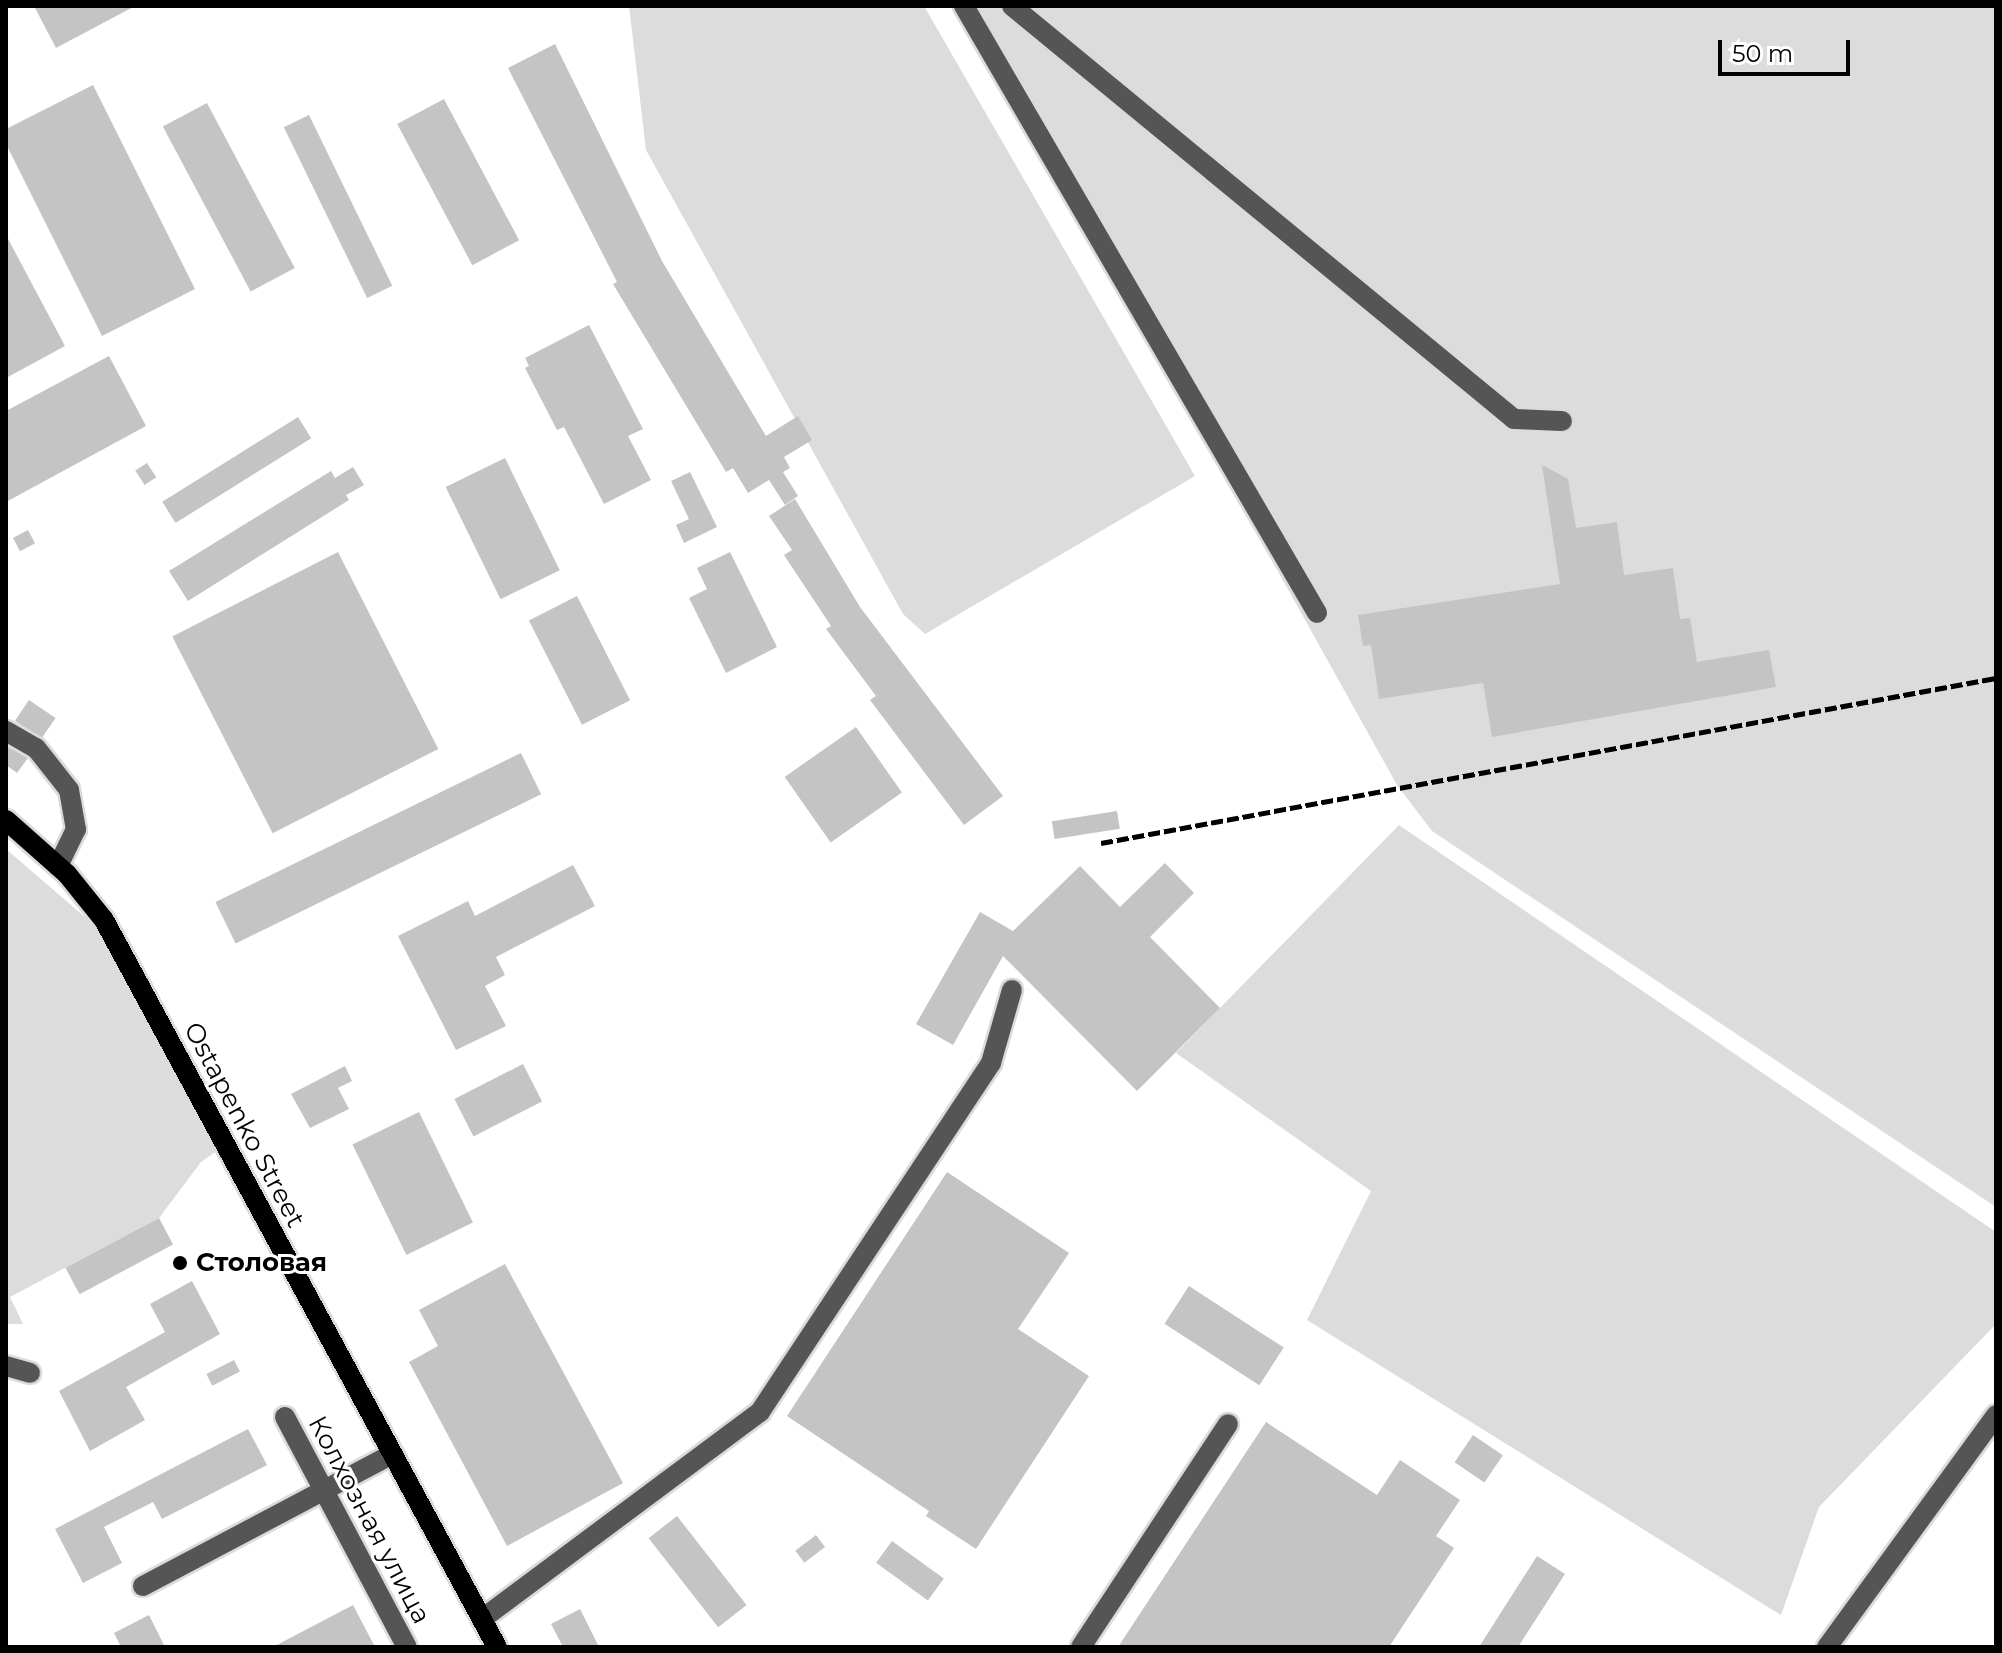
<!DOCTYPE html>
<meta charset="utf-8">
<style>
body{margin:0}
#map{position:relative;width:2002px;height:1653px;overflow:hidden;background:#fff;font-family:Montserrat,sans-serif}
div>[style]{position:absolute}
.green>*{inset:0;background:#dcdcdc}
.building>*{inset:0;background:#c4c4c4;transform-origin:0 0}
.roads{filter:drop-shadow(2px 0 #dbdbdb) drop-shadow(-2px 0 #dbdbdb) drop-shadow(0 2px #dbdbdb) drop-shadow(0 -2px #dbdbdb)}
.minor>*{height:20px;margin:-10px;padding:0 10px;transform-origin:10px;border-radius:10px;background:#555}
.major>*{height:20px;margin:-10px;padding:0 10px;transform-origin:10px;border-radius:10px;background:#000}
.rail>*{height:5px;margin-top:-2.5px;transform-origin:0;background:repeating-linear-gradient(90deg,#000 0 12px,transparent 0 16px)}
.dots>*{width:22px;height:22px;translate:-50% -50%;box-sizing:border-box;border:4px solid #fff;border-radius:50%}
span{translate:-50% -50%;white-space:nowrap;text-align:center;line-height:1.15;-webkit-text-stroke:6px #fff;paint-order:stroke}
.street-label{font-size:26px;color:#000}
.poi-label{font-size:26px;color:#000;font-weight:700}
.left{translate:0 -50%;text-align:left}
.frame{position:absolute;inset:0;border:8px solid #000;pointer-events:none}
.scale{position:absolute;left:1718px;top:40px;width:132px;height:36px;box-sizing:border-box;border:4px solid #000;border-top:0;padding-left:10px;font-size:24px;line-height:28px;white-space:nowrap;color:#000;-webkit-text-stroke:6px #fff;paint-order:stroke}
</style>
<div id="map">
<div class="green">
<div style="clip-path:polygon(629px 6px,924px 6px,1195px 476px,925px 634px,903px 614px,646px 150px)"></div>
<div style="clip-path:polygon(963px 6px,1996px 6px,1996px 1207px,1432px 831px,1397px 785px)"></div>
<div style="clip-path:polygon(1399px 825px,1996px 1232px,1996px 1324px,1819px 1507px,1781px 1615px,1307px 1320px,1371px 1191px,1176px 1053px)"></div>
<div style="clip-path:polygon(6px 849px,100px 930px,218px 1150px,201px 1162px,159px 1218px,10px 1297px,23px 1324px,6px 1324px)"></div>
</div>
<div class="building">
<div style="clip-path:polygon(34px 6px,135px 6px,56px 48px)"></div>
<div style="clip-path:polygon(555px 44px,662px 261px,766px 436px,798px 416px,812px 440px,784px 457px,790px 468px,783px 472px,798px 496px,785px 505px,769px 480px,748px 493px,733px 468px,726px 472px,613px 284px,617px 282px,508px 68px)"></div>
<div style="clip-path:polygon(93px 85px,195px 289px,102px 336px,6px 144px,6px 129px)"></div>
<div style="left:444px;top:99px;width:160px;height:53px;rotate:62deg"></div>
<div style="left:207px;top:103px;width:187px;height:50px;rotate:62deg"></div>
<div style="left:309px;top:115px;width:190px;height:28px;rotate:64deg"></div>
<div style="clip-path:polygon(6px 235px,65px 346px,6px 378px)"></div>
<div style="clip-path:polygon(589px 325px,643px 429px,628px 436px,651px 480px,604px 504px,564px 427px,557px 430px,525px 368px,529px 366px,525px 358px)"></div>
<div style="clip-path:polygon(109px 356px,146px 426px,6px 502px,6px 411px)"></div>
<div style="left:298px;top:417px;width:25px;height:160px;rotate:58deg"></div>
<div style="left:505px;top:458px;width:125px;height:66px;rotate:64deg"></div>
<div style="left:147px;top:463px;width:17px;height:14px;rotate:57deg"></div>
<div style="clip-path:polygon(1542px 465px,1568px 479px,1576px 528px,1617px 522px,1624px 575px,1673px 568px,1680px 619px,1690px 618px,1697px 662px,1769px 650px,1776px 687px,1492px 737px,1483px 683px,1379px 699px,1371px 645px,1363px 646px,1358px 615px,1560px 584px)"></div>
<div style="clip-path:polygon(353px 467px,364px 485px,346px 495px,349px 500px,188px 601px,169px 571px,331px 471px,335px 478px)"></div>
<div style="clip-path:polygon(690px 472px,717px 527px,684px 543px,676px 525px,689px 519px,671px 481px)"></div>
<div style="clip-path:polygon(795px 499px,860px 607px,1003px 796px,964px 825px,870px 700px,876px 696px,826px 629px,831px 626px,784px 555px,792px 550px,769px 516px)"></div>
<div style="left:28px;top:530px;width:15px;height:17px;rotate:62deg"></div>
<div style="left:338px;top:552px;width:221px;height:186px;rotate:63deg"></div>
<div style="clip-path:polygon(730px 552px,777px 647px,726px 673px,689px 598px,707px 589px,697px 568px)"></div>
<div style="left:577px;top:596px;width:117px;height:54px;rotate:63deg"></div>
<div style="left:29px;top:700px;width:32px;height:25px;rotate:34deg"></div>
<div style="left:856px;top:727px;width:80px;height:87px;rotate:55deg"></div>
<div style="clip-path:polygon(6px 746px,28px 758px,17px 773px,6px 765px)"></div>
<div style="left:521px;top:753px;width:46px;height:340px;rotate:64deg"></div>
<div style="left:1117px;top:811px;width:18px;height:66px;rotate:81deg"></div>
<div style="clip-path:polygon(1165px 863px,1194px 893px,1150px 937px,1220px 1008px,1137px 1091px,1003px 956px,953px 1045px,916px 1024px,980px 912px,1013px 931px,1080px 866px,1120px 907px)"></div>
<div style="clip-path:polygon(573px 865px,595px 906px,496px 957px,505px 975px,485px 986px,506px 1026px,456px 1050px,398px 936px,468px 901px,475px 916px)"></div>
<div style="left:523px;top:1064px;width:42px;height:77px;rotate:63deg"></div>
<div style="clip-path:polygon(345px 1066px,352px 1081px,338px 1088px,349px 1109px,310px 1128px,291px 1094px)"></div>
<div style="left:419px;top:1112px;width:123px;height:74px;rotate:64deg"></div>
<div style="clip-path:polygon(947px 1172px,1069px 1253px,1018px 1329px,1089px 1376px,976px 1549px,926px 1516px,929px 1511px,787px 1416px)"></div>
<div style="left:159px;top:1218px;width:30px;height:106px;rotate:62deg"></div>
<div style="clip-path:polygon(505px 1264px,623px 1483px,507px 1546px,409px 1362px,438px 1346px,419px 1310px)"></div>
<div style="clip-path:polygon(192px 1281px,220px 1334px,126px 1387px,145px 1420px,90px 1451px,59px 1391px,165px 1332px,150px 1304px)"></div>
<div style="left:1189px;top:1286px;width:113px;height:45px;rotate:33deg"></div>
<div style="left:234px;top:1360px;width:13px;height:31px;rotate:63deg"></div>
<div style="clip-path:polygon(1266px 1422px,1377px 1495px,1400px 1460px,1460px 1500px,1436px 1536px,1454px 1548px,1389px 1647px,1118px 1647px)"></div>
<div style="clip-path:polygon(248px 1429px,267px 1465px,162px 1519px,153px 1502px,104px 1527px,122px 1563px,83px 1583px,55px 1529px)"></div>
<div style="left:1473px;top:1435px;width:36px;height:33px;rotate:34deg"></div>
<div style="left:677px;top:1516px;width:113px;height:36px;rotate:52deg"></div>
<div style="left:816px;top:1535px;width:15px;height:26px;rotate:53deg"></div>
<div style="left:892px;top:1541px;width:64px;height:27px;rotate:36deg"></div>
<div style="clip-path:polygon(1537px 1556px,1565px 1574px,1518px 1647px,1479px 1647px)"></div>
<div style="clip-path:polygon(353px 1605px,375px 1647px,273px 1647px)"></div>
<div style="clip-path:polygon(580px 1609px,599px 1647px,563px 1647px,551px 1624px)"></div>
<div style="clip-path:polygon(149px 1615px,165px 1647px,121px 1647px,114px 1633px)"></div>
</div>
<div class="roads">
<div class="minor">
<div style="left:964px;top:6px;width:702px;rotate:59.82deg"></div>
<div style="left:1012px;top:6px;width:650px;rotate:39.44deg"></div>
<div style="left:1514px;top:419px;width:48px;rotate:2.4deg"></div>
<div style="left:6px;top:731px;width:34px;rotate:30deg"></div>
<div style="left:36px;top:748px;width:53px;rotate:51.8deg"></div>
<div style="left:69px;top:790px;width:40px;rotate:80deg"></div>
<div style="left:76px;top:829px;width:41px;rotate:115.9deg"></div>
<div style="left:6px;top:1366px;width:25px;rotate:16deg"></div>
<div style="left:285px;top:1417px;width:260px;rotate:62.1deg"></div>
<div style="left:143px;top:1586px;width:282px;rotate:-27.9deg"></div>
<div style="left:482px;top:1619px;width:347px;rotate:-36.7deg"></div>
<div style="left:760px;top:1412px;width:419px;rotate:-56.5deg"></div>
<div style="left:991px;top:1063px;width:76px;rotate:-74deg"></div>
<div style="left:1081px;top:1647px;width:267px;rotate:-56.6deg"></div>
<div style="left:1827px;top:1647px;width:287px;rotate:-53.9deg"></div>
</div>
<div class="major">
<div style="left:6px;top:820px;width:81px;rotate:41.5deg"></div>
<div style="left:67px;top:874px;width:59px;rotate:51.2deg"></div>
<div style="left:104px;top:920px;width:826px;rotate:61.61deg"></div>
</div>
</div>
<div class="rail">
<div style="left:1101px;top:843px;width:910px;rotate:-10.45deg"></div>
</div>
<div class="dots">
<div style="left:180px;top:1263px;background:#000"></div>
</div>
<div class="street-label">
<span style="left:244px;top:1125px;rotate:62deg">Ostapenko Street</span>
<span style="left:369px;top:1520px;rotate:62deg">Колхозная улица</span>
</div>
<div class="poi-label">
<span class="left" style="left:196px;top:1263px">Столовая</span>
</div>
<div class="frame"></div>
<div class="scale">50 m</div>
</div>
